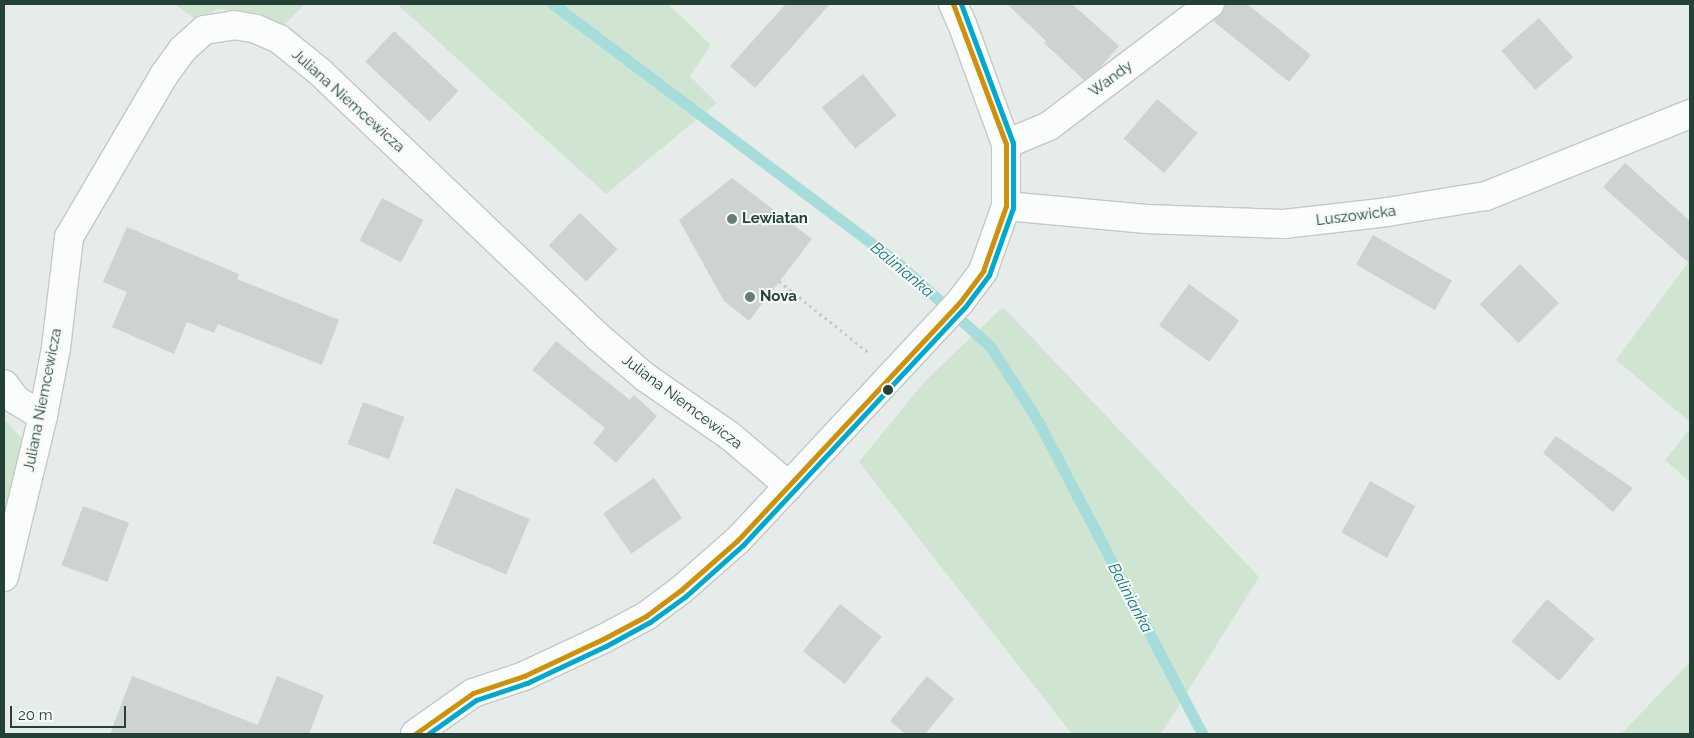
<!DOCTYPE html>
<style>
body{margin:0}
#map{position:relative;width:1694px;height:738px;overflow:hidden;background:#e6ece9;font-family:Raleway,sans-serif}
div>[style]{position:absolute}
.green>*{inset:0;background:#cfe5d2}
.stream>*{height:11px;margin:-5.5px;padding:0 5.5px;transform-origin:5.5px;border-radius:5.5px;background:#a6dcda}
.building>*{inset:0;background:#cdd3d0;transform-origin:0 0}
.path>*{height:3px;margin-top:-1.5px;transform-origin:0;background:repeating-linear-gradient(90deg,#c2ccc6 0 2.5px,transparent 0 6.5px)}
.roads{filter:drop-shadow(1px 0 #c3c9c6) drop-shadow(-1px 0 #c3c9c6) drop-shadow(0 1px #c3c9c6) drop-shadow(0 -1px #c3c9c6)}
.street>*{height:28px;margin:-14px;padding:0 14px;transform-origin:14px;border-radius:14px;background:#fbfcfc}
.secondary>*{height:28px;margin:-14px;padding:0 14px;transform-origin:14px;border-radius:14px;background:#fbfcfc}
.bus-1>*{height:5px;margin:-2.5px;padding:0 2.5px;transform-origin:2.5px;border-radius:2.5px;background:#cd920a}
.bus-2>*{height:5px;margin:-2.5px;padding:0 2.5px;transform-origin:2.5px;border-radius:2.5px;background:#00a9ce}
.dots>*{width:14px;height:14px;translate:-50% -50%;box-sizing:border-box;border:2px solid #f5faf7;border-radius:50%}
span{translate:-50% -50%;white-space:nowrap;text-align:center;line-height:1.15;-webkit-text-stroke:4px #f5faf7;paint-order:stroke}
.street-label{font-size:15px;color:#234134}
.poi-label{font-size:15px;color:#234134;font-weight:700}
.left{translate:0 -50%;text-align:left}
.water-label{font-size:16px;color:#197a7a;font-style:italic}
.frame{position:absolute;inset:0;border:5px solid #234134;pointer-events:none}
.scale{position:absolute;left:10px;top:706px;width:116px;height:22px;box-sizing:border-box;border:2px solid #234134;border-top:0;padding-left:6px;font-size:15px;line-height:18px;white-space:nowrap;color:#234134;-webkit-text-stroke:4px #f5faf7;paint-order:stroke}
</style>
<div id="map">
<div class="green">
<div style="clip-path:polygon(175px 4px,305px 4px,280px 29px,259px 13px,216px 9px,199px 22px)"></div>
<div style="clip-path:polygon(397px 4px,668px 4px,711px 45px,690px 76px,717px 103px,606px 194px)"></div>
<div style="clip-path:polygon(1690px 260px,1690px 422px,1616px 360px)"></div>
<div style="clip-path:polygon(1003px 307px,1259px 577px,1161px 734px,1072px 734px,859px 462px,925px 381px)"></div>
<div style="clip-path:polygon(4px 419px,26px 443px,4px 522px)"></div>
<div style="clip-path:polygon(1690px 429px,1690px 482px,1665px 460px)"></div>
<div style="clip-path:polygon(1690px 662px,1690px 734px,1621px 734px)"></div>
</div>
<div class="stream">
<div style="left:553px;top:4px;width:431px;rotate:36.9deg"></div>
<div style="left:898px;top:263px;width:125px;rotate:42.1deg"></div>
<div style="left:991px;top:347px;width:90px;rotate:57.7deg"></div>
<div style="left:1039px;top:423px;width:351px;rotate:62.3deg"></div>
</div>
<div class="building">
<div style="clip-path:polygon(786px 4px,830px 4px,755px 88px,730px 66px)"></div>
<div style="clip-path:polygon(1007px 4px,1072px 4px,1119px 46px,1098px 70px,1084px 80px,1044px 43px,1046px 41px)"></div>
<div style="clip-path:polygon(1225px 4px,1247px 4px,1311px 55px,1289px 82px,1213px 21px,1224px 10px)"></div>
<div style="left:1539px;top:18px;width:52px;height:50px;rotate:49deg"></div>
<div style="left:394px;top:31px;width:88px;height:42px;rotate:43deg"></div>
<div style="left:863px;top:74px;width:53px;height:53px;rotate:51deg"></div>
<div style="left:1157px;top:99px;width:53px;height:52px;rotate:40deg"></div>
<div style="clip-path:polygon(1625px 163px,1690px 221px,1690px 264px,1603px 187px)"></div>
<div style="clip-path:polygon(732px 178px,812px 239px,749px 321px,724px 301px,679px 220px)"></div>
<div style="left:382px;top:198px;width:47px;height:48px;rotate:28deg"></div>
<div style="left:580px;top:213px;width:52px;height:45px;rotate:44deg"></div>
<div style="clip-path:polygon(127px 227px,239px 274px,237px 279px,339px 320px,322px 365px,218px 324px,214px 333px,187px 322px,174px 354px,112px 327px,127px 292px,103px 282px)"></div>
<div style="left:1373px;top:235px;width:91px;height:34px;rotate:30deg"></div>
<div style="left:1520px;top:264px;width:55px;height:57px;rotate:45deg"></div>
<div style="left:1189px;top:284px;width:62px;height:51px;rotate:36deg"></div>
<div style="clip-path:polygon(556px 341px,630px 400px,634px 395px,657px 416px,616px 463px,593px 443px,605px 428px,532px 370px)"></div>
<div style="left:363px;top:402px;width:44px;height:45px;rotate:20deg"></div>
<div style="clip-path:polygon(1556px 436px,1633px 488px,1613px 512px,1543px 453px)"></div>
<div style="left:654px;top:478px;width:49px;height:62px;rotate:55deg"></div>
<div style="left:1370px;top:481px;width:52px;height:59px;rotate:29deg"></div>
<div style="left:456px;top:488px;width:80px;height:60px;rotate:23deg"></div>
<div style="left:83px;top:506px;width:49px;height:63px;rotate:20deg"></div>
<div style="left:1547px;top:599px;width:62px;height:55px;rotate:40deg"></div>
<div style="left:840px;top:604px;width:53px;height:60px;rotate:38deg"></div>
<div style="clip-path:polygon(132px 676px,258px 725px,277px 676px,324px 695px,309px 734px,110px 734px)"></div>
<div style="clip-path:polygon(927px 676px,954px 699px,925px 734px,905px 734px,890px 721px)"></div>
</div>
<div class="path">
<div style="left:779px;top:281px;width:114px;rotate:38.6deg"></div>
</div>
<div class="roads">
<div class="street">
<div style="left:1006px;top:144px;width:47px;rotate:-22.7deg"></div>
<div style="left:1049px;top:126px;width:202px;rotate:-37.2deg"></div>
<div style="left:4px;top:384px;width:20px;rotate:53deg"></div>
<div style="left:16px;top:400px;width:31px;rotate:31deg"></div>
<div style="left:4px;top:577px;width:166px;rotate:-76.4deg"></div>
<div style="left:43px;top:416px;width:69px;rotate:-79.2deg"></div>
<div style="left:56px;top:348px;width:112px;rotate:-83.3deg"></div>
<div style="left:69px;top:237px;width:188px;rotate:-59.6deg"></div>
<div style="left:164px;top:75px;width:31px;rotate:-54deg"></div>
<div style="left:182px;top:50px;width:30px;rotate:-42deg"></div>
<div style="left:204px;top:30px;width:30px;rotate:-9deg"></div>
<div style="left:234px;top:25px;width:22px;rotate:10deg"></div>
<div style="left:256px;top:29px;width:25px;rotate:23deg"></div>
<div style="left:279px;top:39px;width:53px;rotate:38.8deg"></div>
<div style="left:320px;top:72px;width:381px;rotate:43.6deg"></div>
<div style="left:596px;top:335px;width:65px;rotate:40.6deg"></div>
<div style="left:645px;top:377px;width:103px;rotate:34.8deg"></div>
<div style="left:730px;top:436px;width:77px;rotate:40.3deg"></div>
</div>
<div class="secondary">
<div style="left:1006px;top:206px;width:141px;rotate:5.3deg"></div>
<div style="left:1146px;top:219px;width:138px;rotate:2.1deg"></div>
<div style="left:1284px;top:224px;width:104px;rotate:-6.6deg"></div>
<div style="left:1387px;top:212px;width:100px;rotate:-9.2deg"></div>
<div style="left:1486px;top:196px;width:220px;rotate:-21.9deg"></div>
<div style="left:415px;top:734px;width:71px;rotate:-35.3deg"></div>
<div style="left:473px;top:693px;width:54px;rotate:-18.4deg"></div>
<div style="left:524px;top:676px;width:87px;rotate:-25.1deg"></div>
<div style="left:603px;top:639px;width:49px;rotate:-28.1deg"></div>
<div style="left:646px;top:616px;width:44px;rotate:-36.6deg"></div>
<div style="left:681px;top:590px;width:76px;rotate:-41.3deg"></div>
<div style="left:738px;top:540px;width:325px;rotate:-47deg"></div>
<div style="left:960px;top:302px;width:39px;rotate:-53deg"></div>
<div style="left:983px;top:271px;width:69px;rotate:-70.5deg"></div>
<div style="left:1006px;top:206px;width:62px;rotate:-90deg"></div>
<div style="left:1006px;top:144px;width:128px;rotate:-110.1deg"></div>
<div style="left:962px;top:24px;width:22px;rotate:-114deg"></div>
</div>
</div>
<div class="bus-1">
<div style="left:415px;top:734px;width:71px;rotate:-35.3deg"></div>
<div style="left:473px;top:693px;width:54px;rotate:-18.4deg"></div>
<div style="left:524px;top:676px;width:87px;rotate:-25.1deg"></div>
<div style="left:603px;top:639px;width:49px;rotate:-28.1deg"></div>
<div style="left:646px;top:616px;width:44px;rotate:-36.6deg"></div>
<div style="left:681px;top:590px;width:76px;rotate:-41.3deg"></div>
<div style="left:738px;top:540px;width:325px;rotate:-47deg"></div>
<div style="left:960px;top:302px;width:39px;rotate:-53deg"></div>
<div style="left:983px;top:271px;width:69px;rotate:-70.5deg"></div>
<div style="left:1006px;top:206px;width:62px;rotate:-90deg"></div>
<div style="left:1006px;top:144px;width:150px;rotate:-110.7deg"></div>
</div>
<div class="bus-2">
<div style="left:428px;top:734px;width:59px;rotate:-35.3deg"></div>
<div style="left:476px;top:700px;width:54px;rotate:-18.4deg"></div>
<div style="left:527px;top:683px;width:87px;rotate:-25.1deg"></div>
<div style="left:606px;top:646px;width:50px;rotate:-28.6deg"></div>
<div style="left:650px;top:622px;width:44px;rotate:-35.8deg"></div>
<div style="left:686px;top:596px;width:76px;rotate:-41.8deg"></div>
<div style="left:743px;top:545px;width:325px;rotate:-47deg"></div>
<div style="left:965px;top:307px;width:40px;rotate:-53deg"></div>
<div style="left:989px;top:275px;width:71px;rotate:-70.3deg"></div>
<div style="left:1013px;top:208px;width:65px;rotate:-90deg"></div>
<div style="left:1013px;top:143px;width:148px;rotate:-110.5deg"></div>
</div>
<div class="dots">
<div style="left:732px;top:219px;background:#677d73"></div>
<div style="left:750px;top:297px;background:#677d73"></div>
<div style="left:888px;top:390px;background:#234134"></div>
</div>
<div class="street-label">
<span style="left:1111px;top:79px;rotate:-37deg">Wandy</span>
<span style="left:348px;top:101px;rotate:42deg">Juliana Niemcewicza</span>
<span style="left:1356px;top:216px;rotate:-7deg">Luszowicka</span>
<span style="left:43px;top:400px;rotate:-79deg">Juliana Niemcewicza</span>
<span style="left:682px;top:402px;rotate:37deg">Juliana Niemcewicza</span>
</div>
<div class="poi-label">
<span class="left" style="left:742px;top:219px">Lewiatan</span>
<span class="left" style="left:760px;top:297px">Nova</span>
</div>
<div class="water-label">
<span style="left:902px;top:270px;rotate:40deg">Balinianka</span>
<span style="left:1130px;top:598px;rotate:62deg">Balinianka</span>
</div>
<div class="frame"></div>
<div class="scale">20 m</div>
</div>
